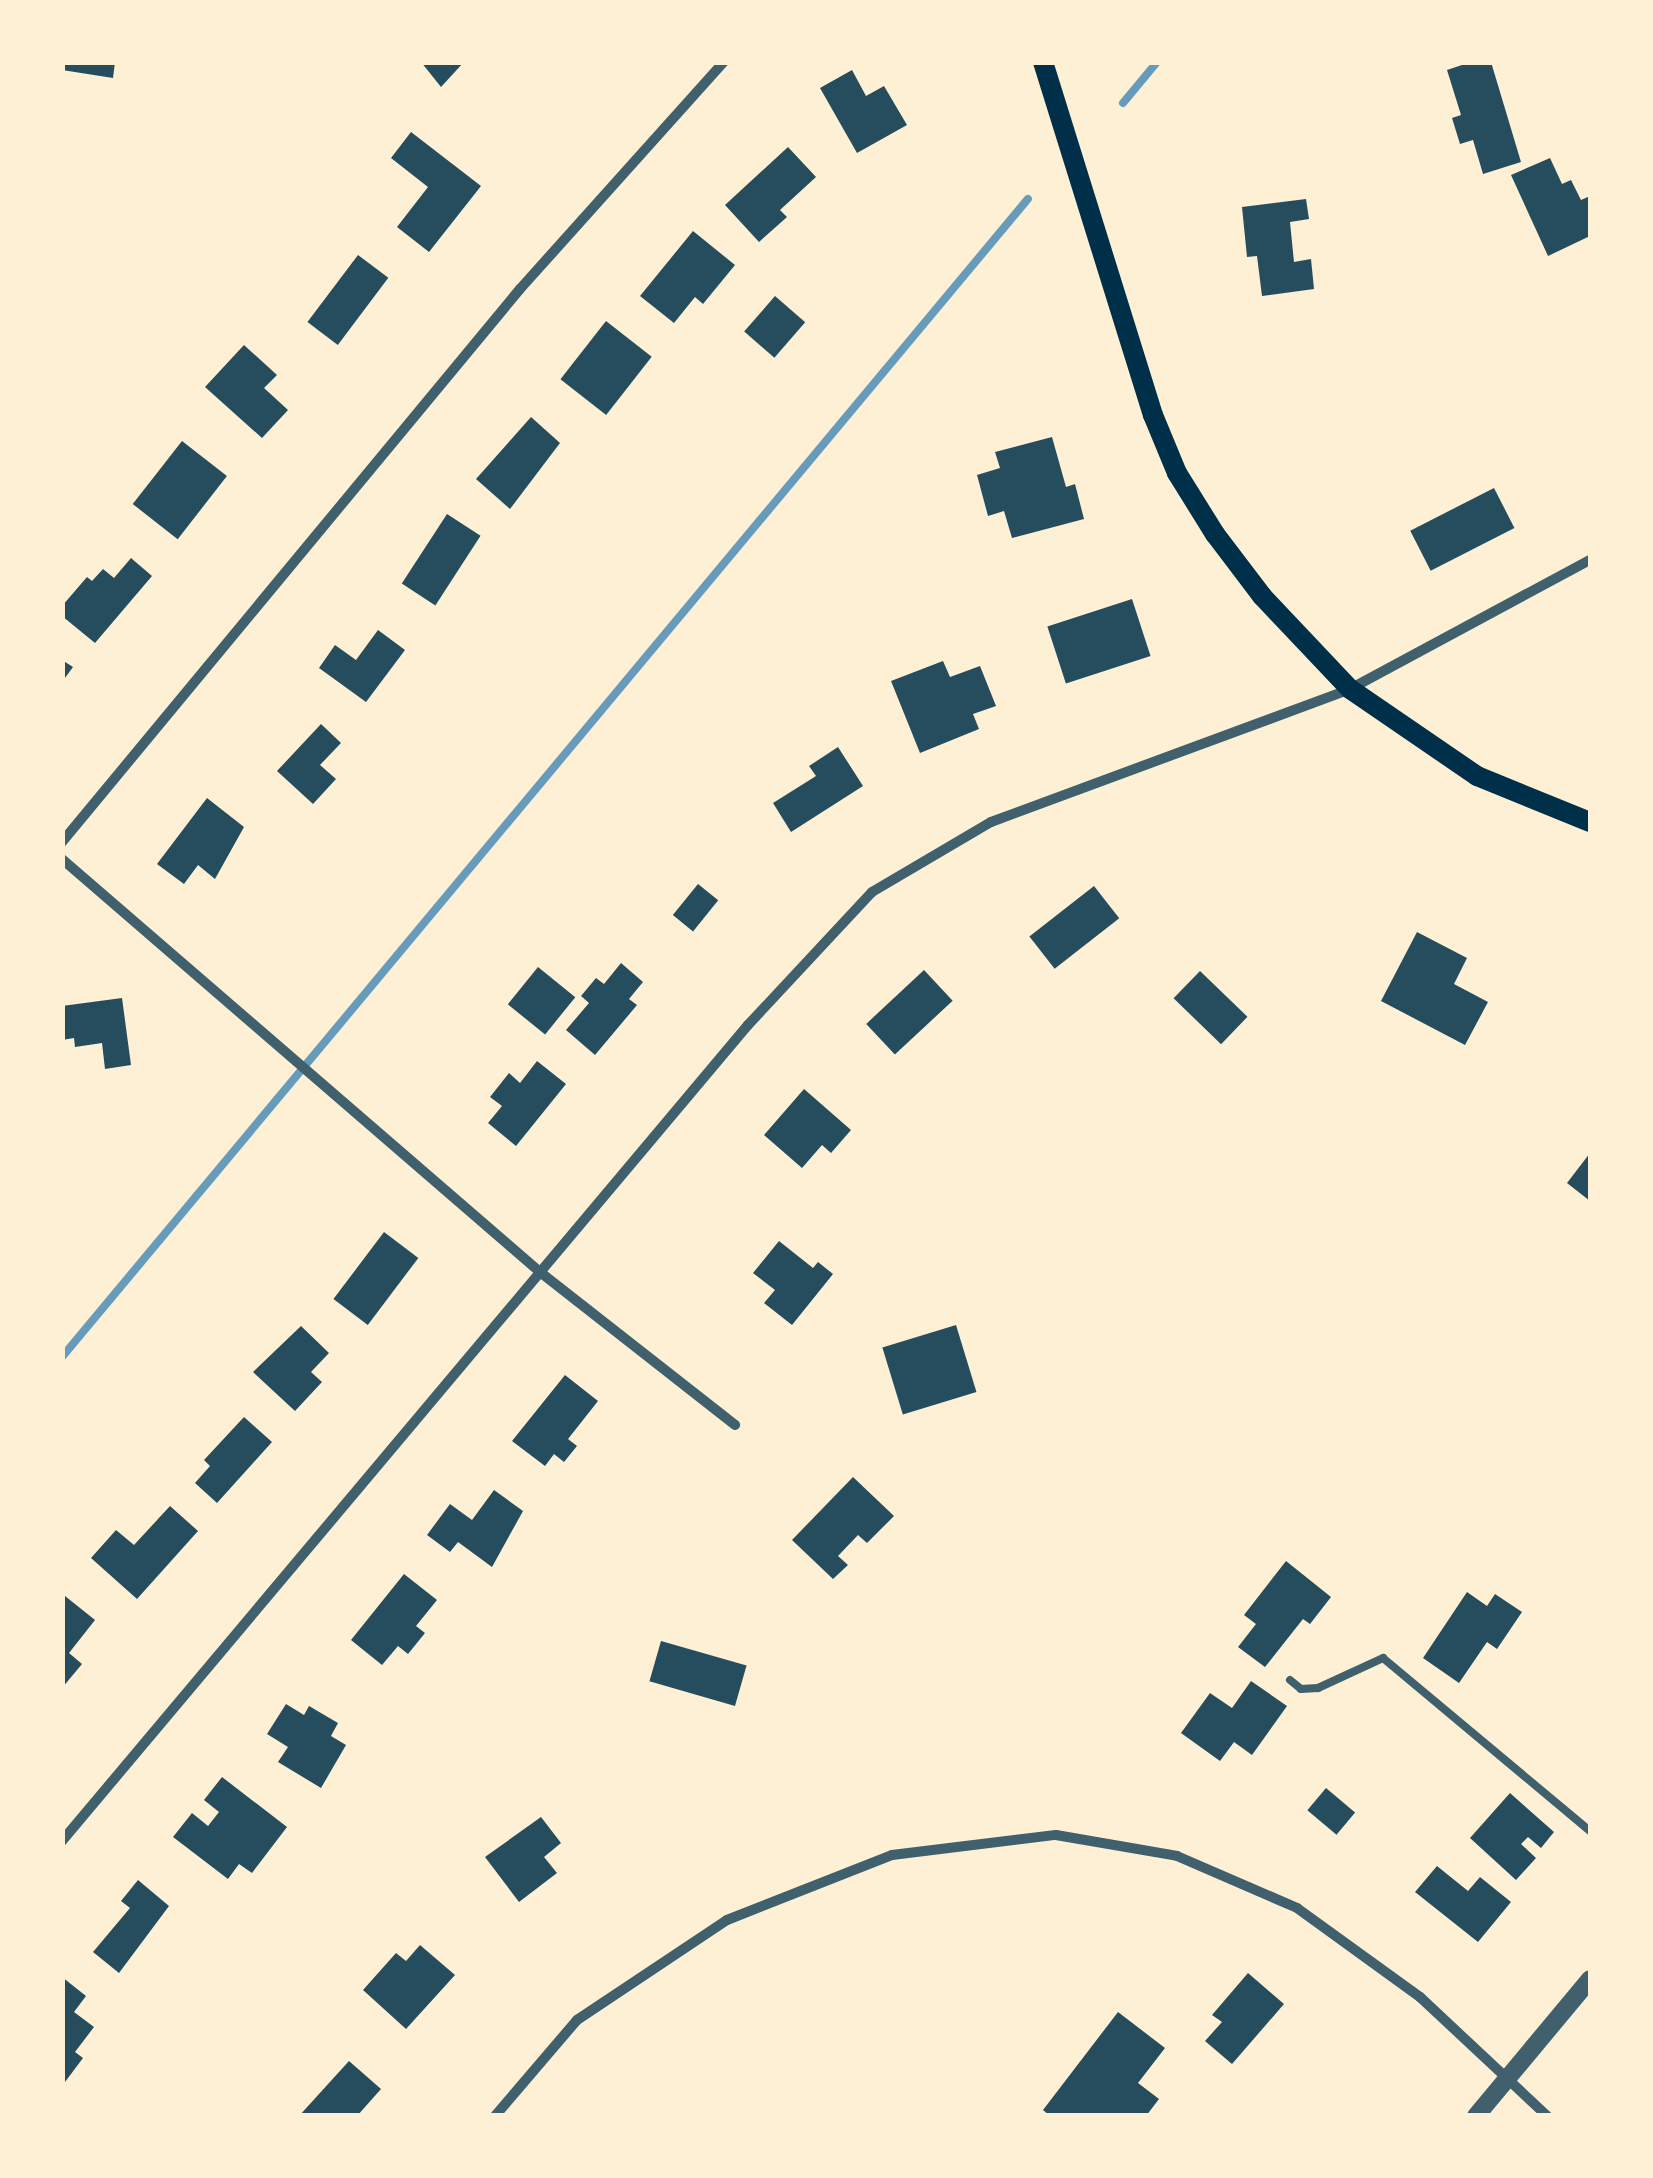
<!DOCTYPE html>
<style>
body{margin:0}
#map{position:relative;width:1653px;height:2178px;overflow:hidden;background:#fdf0d5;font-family:"Fira Sans",sans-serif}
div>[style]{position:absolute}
.stream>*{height:8px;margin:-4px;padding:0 4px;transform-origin:4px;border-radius:4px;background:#669bbc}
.building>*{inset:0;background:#264d5e;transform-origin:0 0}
.service>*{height:8px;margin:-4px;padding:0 4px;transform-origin:4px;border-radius:4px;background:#3f606c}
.minor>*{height:10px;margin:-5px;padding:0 5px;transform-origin:5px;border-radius:5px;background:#3f606c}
.tertiary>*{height:18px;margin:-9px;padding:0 9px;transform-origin:9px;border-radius:9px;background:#3f606c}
.secondary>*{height:20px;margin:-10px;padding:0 10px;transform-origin:10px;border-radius:10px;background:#003049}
span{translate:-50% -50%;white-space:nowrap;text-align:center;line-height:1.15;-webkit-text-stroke:8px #fdf0d5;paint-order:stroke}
.frame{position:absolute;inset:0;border:65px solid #fdf0d5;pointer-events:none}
</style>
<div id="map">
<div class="stream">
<div style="left:1123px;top:103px;width:53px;rotate:-50.3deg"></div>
<div style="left:62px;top:1357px;width:1508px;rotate:-50.17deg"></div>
</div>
<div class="building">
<div style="clip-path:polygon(62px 62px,115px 62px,113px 78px,62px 70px)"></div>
<div style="clip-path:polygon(421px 62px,464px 62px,441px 87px)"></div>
<div style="clip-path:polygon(1471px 62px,1491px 62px,1521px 162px,1483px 174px,1473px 140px,1460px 144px,1452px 118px,1461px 115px,1447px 70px)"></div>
<div style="clip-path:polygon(852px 70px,866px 96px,884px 86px,907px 125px,857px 153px,820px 88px)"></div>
<div style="clip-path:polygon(411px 132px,481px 186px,429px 252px,397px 227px,428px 187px,391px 158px)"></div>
<div style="clip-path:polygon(788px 147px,816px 177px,780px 210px,787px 217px,759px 242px,725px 205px)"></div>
<div style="clip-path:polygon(1550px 158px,1562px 184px,1571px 180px,1581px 200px,1590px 196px,1590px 236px,1548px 256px,1511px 175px)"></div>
<div style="clip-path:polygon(1306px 199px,1309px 219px,1290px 222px,1294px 262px,1311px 259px,1314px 289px,1262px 296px,1257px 256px,1247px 257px,1242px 207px)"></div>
<div style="clip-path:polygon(693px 231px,735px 265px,703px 304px,695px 297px,674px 323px,640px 296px)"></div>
<div style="left:358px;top:255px;width:38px;height:84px;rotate:37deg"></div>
<div style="left:775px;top:296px;width:40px;height:47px;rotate:41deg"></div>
<div style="left:606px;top:321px;width:58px;height:74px;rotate:38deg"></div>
<div style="clip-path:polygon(244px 345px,277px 375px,264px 388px,288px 410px,262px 438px,205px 387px)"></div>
<div style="clip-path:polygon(531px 417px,560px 443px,510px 509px,476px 479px)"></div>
<div style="clip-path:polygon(1052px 437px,1066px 487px,1075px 484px,1084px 519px,1012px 538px,1004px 511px,988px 516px,977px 475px,1000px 468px,995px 452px)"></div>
<div style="left:182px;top:441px;width:57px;height:80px;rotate:38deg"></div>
<div style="left:1494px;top:488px;width:45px;height:94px;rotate:63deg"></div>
<div style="left:447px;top:514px;width:40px;height:83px;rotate:33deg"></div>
<div style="clip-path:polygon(131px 558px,152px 576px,95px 643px,62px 616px,62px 606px,87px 577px,92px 581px,103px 569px,114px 578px)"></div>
<div style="left:1132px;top:599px;width:60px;height:89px;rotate:72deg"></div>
<div style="clip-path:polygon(378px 630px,405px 650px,366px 702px,319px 668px,335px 645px,356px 660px)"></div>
<div style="clip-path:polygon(62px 660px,73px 667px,62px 682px)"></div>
<div style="clip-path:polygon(943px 661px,950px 677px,980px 666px,996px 706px,973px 714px,979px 729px,920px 753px,891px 681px)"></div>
<div style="clip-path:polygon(321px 724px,341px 743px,320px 765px,336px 779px,313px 804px,277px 771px)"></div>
<div style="clip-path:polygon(838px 747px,863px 786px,791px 832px,773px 803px,816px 776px,809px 766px)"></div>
<div style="clip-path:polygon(207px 798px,244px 827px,215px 879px,198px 865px,184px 884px,157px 864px)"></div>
<div style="left:698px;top:884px;width:26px;height:40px;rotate:39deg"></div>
<div style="left:1094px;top:886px;width:41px;height:82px;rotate:52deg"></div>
<div style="clip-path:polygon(1417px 932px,1467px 958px,1454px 984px,1488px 1002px,1465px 1045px,1381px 1001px)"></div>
<div style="clip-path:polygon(621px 963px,643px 982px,629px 999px,637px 1005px,595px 1055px,566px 1030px,589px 1003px,581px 996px,596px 978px,604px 984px)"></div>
<div style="left:538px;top:967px;width:48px;height:48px;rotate:39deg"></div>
<div style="left:924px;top:970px;width:42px;height:79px;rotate:47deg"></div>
<div style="left:1200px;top:971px;width:66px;height:38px;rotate:44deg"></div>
<div style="clip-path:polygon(122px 998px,131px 1065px,105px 1069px,102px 1043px,75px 1047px,74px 1038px,62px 1040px,62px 1006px)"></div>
<div style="clip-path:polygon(537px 1061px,566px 1084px,516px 1146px,488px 1123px,502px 1106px,490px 1097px,509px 1073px,520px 1083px)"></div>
<div style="clip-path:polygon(804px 1089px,851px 1130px,831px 1153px,822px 1145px,802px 1168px,764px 1135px)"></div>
<div style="clip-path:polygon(1590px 1153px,1590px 1201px,1567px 1183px)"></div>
<div style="left:384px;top:1232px;width:43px;height:84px;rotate:37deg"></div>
<div style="clip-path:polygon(779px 1241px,813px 1268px,818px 1262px,833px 1274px,792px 1325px,764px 1303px,775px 1290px,753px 1273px)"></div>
<div style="left:956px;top:1325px;width:70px;height:77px;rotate:73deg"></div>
<div style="clip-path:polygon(301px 1326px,329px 1353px,311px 1372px,322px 1382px,295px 1411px,253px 1372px)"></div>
<div style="clip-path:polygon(565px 1375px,598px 1401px,568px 1439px,577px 1446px,564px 1462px,554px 1454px,545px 1466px,512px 1441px)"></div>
<div style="clip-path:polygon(244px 1417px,272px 1442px,217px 1503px,195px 1483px,210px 1466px,204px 1460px)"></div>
<div style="clip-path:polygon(853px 1477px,894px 1516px,867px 1543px,858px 1535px,838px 1556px,848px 1565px,833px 1579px,792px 1540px)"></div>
<div style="clip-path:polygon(494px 1490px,523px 1511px,492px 1567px,458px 1542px,450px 1552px,427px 1535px,450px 1504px,472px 1520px)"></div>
<div style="clip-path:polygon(170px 1506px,198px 1531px,137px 1599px,91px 1558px,116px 1530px,134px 1545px)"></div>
<div style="clip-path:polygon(1286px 1561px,1331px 1597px,1310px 1624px,1303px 1619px,1265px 1667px,1238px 1647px,1256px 1624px,1244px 1615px)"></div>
<div style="clip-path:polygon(404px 1574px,437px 1600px,416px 1626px,425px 1633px,408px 1654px,398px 1646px,382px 1665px,351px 1640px)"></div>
<div style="clip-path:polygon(1467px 1592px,1487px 1606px,1495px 1594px,1522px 1612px,1497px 1649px,1487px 1642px,1459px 1683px,1423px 1658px)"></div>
<div style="clip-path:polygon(65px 1596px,95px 1620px,69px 1653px,82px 1664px,62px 1688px)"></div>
<div style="left:661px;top:1641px;width:89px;height:42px;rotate:16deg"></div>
<div style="clip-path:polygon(1251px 1681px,1287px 1706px,1252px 1755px,1234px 1742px,1220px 1761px,1181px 1733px,1210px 1693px,1232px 1708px)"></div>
<div style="clip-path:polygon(286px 1704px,304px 1715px,309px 1706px,338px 1723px,331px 1736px,346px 1745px,321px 1788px,278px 1762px,288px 1747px,267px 1734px)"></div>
<div style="clip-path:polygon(222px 1777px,287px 1827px,252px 1873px,239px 1864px,228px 1879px,173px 1837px,192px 1813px,208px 1826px,219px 1812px,204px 1800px)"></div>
<div style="left:1326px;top:1788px;width:38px;height:29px;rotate:40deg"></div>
<div style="clip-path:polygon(1510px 1793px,1554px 1832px,1541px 1848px,1528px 1837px,1521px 1844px,1536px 1858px,1516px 1880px,1470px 1838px)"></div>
<div style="clip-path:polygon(541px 1817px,561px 1843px,544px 1857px,557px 1873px,519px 1902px,485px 1857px)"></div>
<div style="clip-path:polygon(1437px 1866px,1468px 1891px,1480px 1877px,1511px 1902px,1478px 1942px,1415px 1892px)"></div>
<div style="clip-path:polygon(138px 1880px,169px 1906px,119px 1973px,93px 1952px,130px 1908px,121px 1901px)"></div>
<div style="clip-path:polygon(420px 1945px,455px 1975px,406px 2029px,363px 1990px,396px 1953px,406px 1961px)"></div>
<div style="clip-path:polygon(1248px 1973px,1284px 2004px,1232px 2064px,1205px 2041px,1222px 2022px,1212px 2015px)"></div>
<div style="clip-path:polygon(62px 1977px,86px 1996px,74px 2012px,94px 2027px,75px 2052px,83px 2058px,62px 2086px)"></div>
<div style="clip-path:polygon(1118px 2012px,1165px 2048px,1138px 2083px,1159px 2099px,1146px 2116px,1050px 2116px,1043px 2110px)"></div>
<div style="clip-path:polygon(349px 2061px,381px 2089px,357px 2116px,299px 2116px)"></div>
</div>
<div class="service">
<div style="left:1290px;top:1680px;width:14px;rotate:39deg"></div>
<div style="left:1301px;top:1689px;width:17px;rotate:-3deg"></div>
<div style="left:1318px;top:1688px;width:72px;rotate:-24.8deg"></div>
<div style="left:1383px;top:1658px;width:270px;rotate:39.9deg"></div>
</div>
<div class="minor">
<div style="left:62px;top:842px;width:718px;rotate:-50.37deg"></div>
<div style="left:520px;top:289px;width:305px;rotate:-48.1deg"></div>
<div style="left:62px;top:859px;width:632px;rotate:40.83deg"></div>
<div style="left:540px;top:1272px;width:248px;rotate:38.1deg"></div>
<div style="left:62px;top:1841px;width:1066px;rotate:-49.95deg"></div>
<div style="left:748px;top:1025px;width:182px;rotate:-47deg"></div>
<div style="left:872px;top:892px;width:138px;rotate:-30.5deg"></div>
<div style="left:991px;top:822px;width:383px;rotate:-20.3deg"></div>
<div style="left:1350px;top:689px;width:272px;rotate:-28.3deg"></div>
<div style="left:495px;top:2116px;width:126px;rotate:-49.5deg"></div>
<div style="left:577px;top:2020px;width:180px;rotate:-33.7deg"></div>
<div style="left:727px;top:1920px;width:177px;rotate:-21.5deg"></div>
<div style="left:892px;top:1855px;width:165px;rotate:-7deg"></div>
<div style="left:1056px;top:1835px;width:123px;rotate:9.8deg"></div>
<div style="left:1177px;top:1856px;width:131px;rotate:23.4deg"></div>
<div style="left:1297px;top:1908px;width:152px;rotate:35.9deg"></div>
<div style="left:1420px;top:1997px;width:174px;rotate:43.1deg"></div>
</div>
<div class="tertiary">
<div style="left:1476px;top:2116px;width:178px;rotate:-50.2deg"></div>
</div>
<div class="secondary">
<div style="left:1043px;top:62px;width:370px;rotate:72.7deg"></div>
<div style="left:1153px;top:415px;width:63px;rotate:67.5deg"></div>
<div style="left:1177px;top:473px;width:72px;rotate:58.1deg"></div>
<div style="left:1215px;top:534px;width:78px;rotate:52.8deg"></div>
<div style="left:1262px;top:596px;width:128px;rotate:46.6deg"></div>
<div style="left:1350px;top:689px;width:154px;rotate:34.4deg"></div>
<div style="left:1477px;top:776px;width:122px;rotate:22.2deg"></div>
</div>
<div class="frame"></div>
</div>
